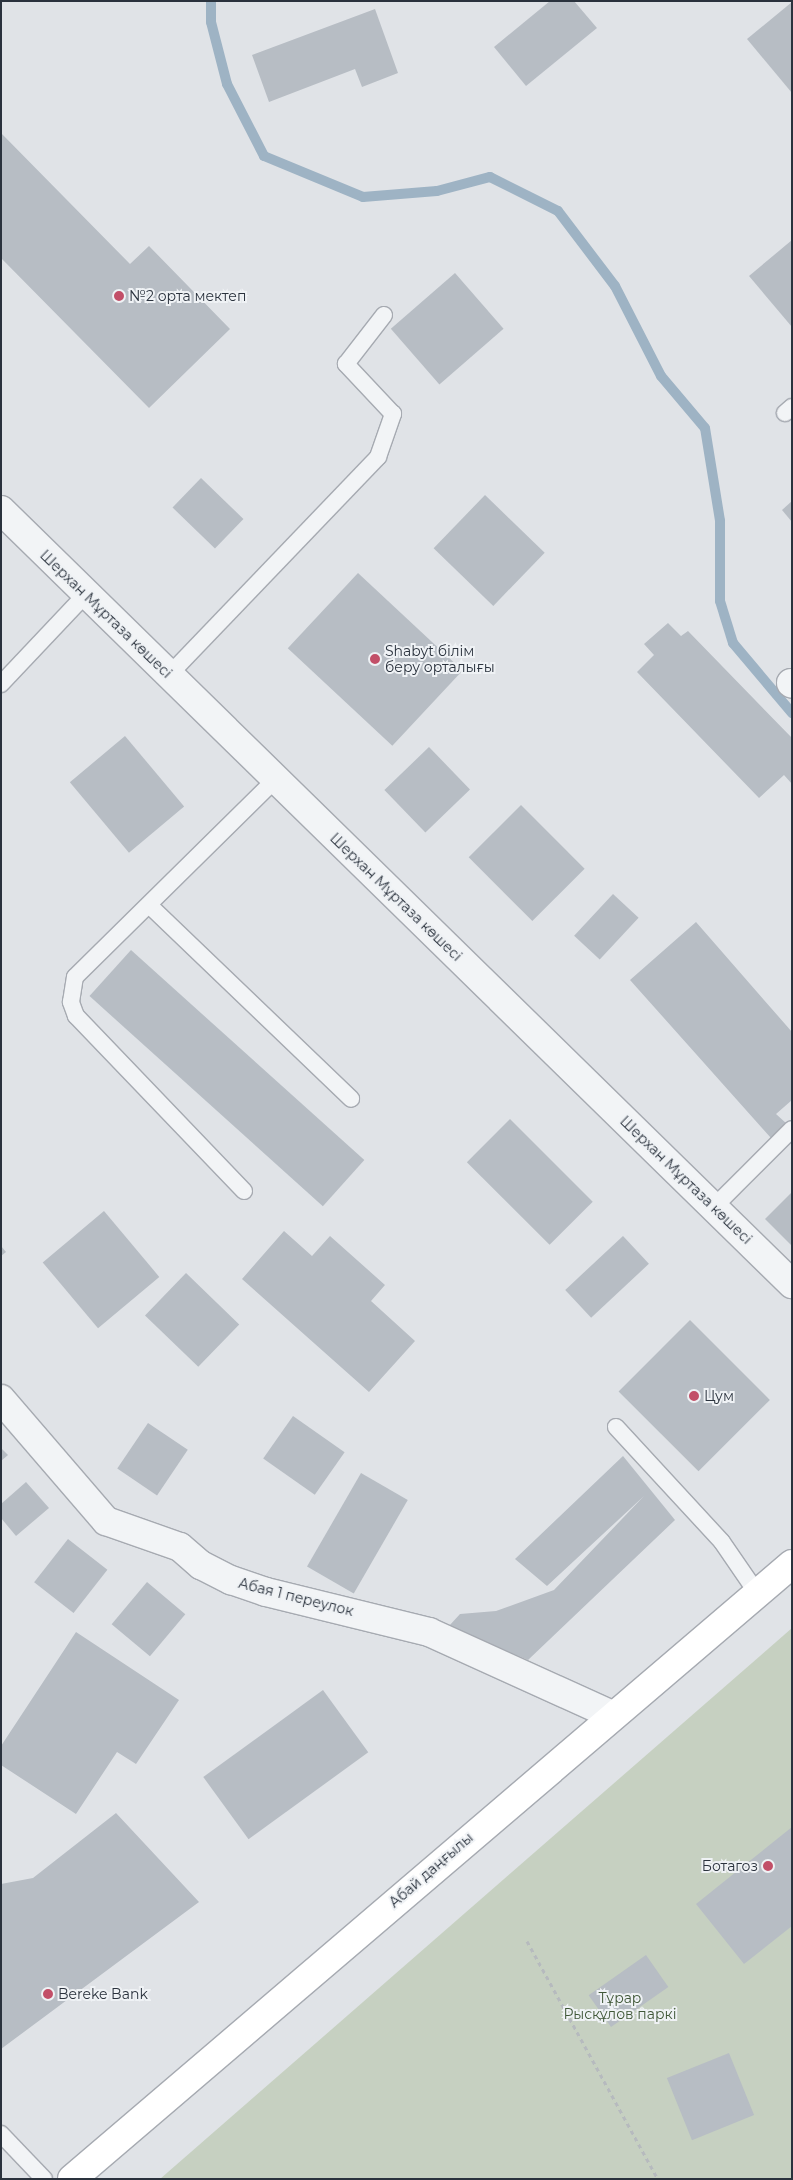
<!DOCTYPE html>
<meta charset="utf-8">
<style>
body{margin:0}
#map{position:relative;width:793px;height:2180px;overflow:hidden;background:#e0e3e7;font-family:Montserrat,sans-serif}
div>[style]{position:absolute}
.green>*{inset:0;background:#c6d0c1}
.stream>*{height:10px;margin:-5px;padding:0 5px;transform-origin:5px;border-radius:5px;background:#9eb3c4}
.building>*{inset:0;background:#b7bdc4;transform-origin:0 0}
.path>*{height:3px;margin-top:-1.5px;transform-origin:0;background:repeating-linear-gradient(90deg,#b6babe 0 4px,transparent 0 8px)}
.roads{filter:drop-shadow(1px 0 #a6aab1) drop-shadow(-1px 0 #a6aab1) drop-shadow(0 1px #a6aab1) drop-shadow(0 -1px #a6aab1)}
.service>*{height:16px;margin:-8px;padding:0 8px;transform-origin:8px;border-radius:8px;background:#f2f4f6}
.minor>*{height:28px;margin:-14px;padding:0 14px;transform-origin:14px;border-radius:14px;background:#f2f4f6}
.secondary>*{height:28px;margin:-14px;padding:0 14px;transform-origin:14px;border-radius:14px;background:#fff}
.dots>*{width:14px;height:14px;translate:-50% -50%;box-sizing:border-box;border:2px solid #eff2f5;border-radius:50%}
span{translate:-50% -50%;white-space:nowrap;text-align:center;line-height:1.15;-webkit-text-stroke:4px #eff2f5;paint-order:stroke}
.poi-label{font-size:14px;color:#2a323d}
.left{translate:0 -50%;text-align:left}
.right{translate:-100% -50%;text-align:right}
.street-label{font-size:14px;color:#2a323d}
.park-label{font-size:14px;color:#405838}
.frame{position:absolute;inset:0;border:2px solid #2a323d;pointer-events:none}
</style>
<div id="map">
<div class="green">
<div style="clip-path:polygon(792px 1628px,792px 2179px,160px 2179px)"></div>
</div>
<div class="stream">
<div style="left:211px;top:1px;width:21px;rotate:90deg"></div>
<div style="left:211px;top:22px;width:64px;rotate:75.5deg"></div>
<div style="left:227px;top:84px;width:81px;rotate:62.8deg"></div>
<div style="left:264px;top:156px;width:107px;rotate:22.5deg"></div>
<div style="left:363px;top:197px;width:74px;rotate:-4.6deg"></div>
<div style="left:437px;top:191px;width:55px;rotate:-14.8deg"></div>
<div style="left:490px;top:177px;width:76px;rotate:26.6deg"></div>
<div style="left:558px;top:211px;width:94px;rotate:52.8deg"></div>
<div style="left:615px;top:286px;width:101px;rotate:62.9deg"></div>
<div style="left:661px;top:376px;width:68px;rotate:49.8deg"></div>
<div style="left:705px;top:428px;width:94px;rotate:80.8deg"></div>
<div style="left:720px;top:521px;width:80px;rotate:90deg"></div>
<div style="left:720px;top:601px;width:44px;rotate:72.8deg"></div>
<div style="left:733px;top:643px;width:92px;rotate:49.9deg"></div>
</div>
<div class="building">
<div style="clip-path:polygon(550px 1px,574px 1px,597px 28px,526px 86px,494px 47px)"></div>
<div style="clip-path:polygon(792px 2px,792px 93px,747px 39px)"></div>
<div style="clip-path:polygon(375px 9px,398px 73px,362px 87px,355px 69px,269px 102px,252px 55px)"></div>
<div style="clip-path:polygon(1px 133px,130px 264px,149px 246px,230px 329px,149px 408px,1px 258px)"></div>
<div style="clip-path:polygon(792px 240px,792px 327px,749px 276px)"></div>
<div style="left:455px;top:273px;width:74px;height:85px;rotate:49deg"></div>
<div style="left:201px;top:478px;width:59px;height:41px;rotate:44deg"></div>
<div style="left:485px;top:495px;width:83px;height:74px;rotate:44deg"></div>
<div style="clip-path:polygon(792px 501px,792px 522px,782px 510px)"></div>
<div style="left:358px;top:573px;width:143px;height:103px;rotate:43deg"></div>
<div style="clip-path:polygon(668px 623px,681px 636px,688px 631px,792px 738px,792px 784px,784px 775px,759px 798px,637px 672px,654px 655px,644px 644px)"></div>
<div style="left:125px;top:736px;width:92px;height:72px;rotate:50deg"></div>
<div style="left:429px;top:747px;width:59px;height:62px;rotate:46deg"></div>
<div style="left:521px;top:805px;width:90px;height:74px;rotate:45deg"></div>
<div style="left:613px;top:894px;width:35px;height:57px;rotate:43deg"></div>
<div style="clip-path:polygon(696px 922px,792px 1032px,792px 1100px,776px 1114px,787px 1124px,771px 1138px,630px 980px)"></div>
<div style="left:131px;top:950px;width:314px;height:62px;rotate:42deg"></div>
<div style="left:510px;top:1119px;width:117px;height:61px;rotate:45deg"></div>
<div style="clip-path:polygon(792px 1192px,792px 1246px,765px 1219px)"></div>
<div style="left:104px;top:1211px;width:86px;height:80px;rotate:50deg"></div>
<div style="clip-path:polygon(284px 1231px,312px 1256px,330px 1236px,385px 1285px,371px 1301px,415px 1341px,369px 1392px,242px 1279px)"></div>
<div style="left:623px;top:1236px;width:38px;height:79px;rotate:47deg"></div>
<div style="clip-path:polygon(1px 1246px,6px 1252px,1px 1256px)"></div>
<div style="left:186px;top:1273px;width:74px;height:59px;rotate:44deg"></div>
<div style="left:690px;top:1320px;width:113px;height:101px;rotate:45deg"></div>
<div style="left:293px;top:1416px;width:63px;height:52px;rotate:35deg"></div>
<div style="left:148px;top:1423px;width:48px;height:55px;rotate:34deg"></div>
<div style="clip-path:polygon(1px 1448px,8px 1455px,1px 1461px)"></div>
<div style="clip-path:polygon(623px 1456px,675px 1520px,528px 1660px,449px 1626px,460px 1614px,496px 1611px,554px 1590px,644px 1496px,547px 1586px,515px 1559px)"></div>
<div style="left:361px;top:1473px;width:54px;height:108px;rotate:30deg"></div>
<div style="clip-path:polygon(26px 1482px,49px 1508px,16px 1536px,1px 1518px,1px 1504px)"></div>
<div style="left:68px;top:1539px;width:50px;height:55px;rotate:38deg"></div>
<div style="left:147px;top:1582px;width:50px;height:55px;rotate:40deg"></div>
<div style="clip-path:polygon(76px 1632px,179px 1700px,136px 1764px,117px 1752px,76px 1814px,1px 1765px,1px 1746px)"></div>
<div style="left:323px;top:1690px;width:77px;height:148px;rotate:54deg"></div>
<div style="clip-path:polygon(116px 1813px,199px 1902px,1px 2049px,1px 1884px,33px 1878px)"></div>
<div style="clip-path:polygon(792px 1827px,792px 1926px,744px 1964px,696px 1904px)"></div>
<div style="left:646px;top:1955px;width:39px;height:70px;rotate:55deg"></div>
<div style="left:729px;top:2053px;width:67px;height:67px;rotate:68deg"></div>
</div>
<div class="path">
<div style="left:527px;top:1941px;width:272px;rotate:61.2deg"></div>
</div>
<div class="roads">
<div class="service">
<div style="left:785px;top:413px;width:9px;rotate:-41deg"></div>
<div style="left:169px;top:675px;width:302px;rotate:-46.2deg"></div>
<div style="left:378px;top:457px;width:46px;rotate:-70.8deg"></div>
<div style="left:393px;top:414px;width:69px;rotate:-133.2deg"></div>
<div style="left:346px;top:364px;width:62px;rotate:-52.2deg"></div>
<div style="left:1px;top:684px;width:124px;rotate:-46.6deg"></div>
<div style="left:149px;top:905px;width:280px;rotate:43.8deg"></div>
<div style="left:244px;top:1191px;width:243px;rotate:-133.8deg"></div>
<div style="left:76px;top:1016px;width:15px;rotate:-110deg"></div>
<div style="left:71px;top:1002px;width:25px;rotate:-81deg"></div>
<div style="left:75px;top:977px;width:282px;rotate:-44.6deg"></div>
<div style="left:714px;top:1207px;width:110px;rotate:-45deg"></div>
<div style="left:616px;top:1427px;width:156px;rotate:47.3deg"></div>
<div style="left:722px;top:1542px;width:62px;rotate:55.5deg"></div>
<div style="left:1px;top:2134px;width:62px;rotate:46.3deg"></div>
</div>
<div class="minor">
<div style="left:1px;top:510px;width:1107px;rotate:44.38deg"></div>
<div style="left:791px;top:683px;width:1px;rotate:45deg"></div>
<div style="left:1px;top:1399px;width:161px;rotate:49.3deg"></div>
<div style="left:106px;top:1521px;width:78px;rotate:19.4deg"></div>
<div style="left:180px;top:1547px;width:28px;rotate:41deg"></div>
<div style="left:201px;top:1565px;width:34px;rotate:27deg"></div>
<div style="left:231px;top:1580px;width:37px;rotate:19deg"></div>
<div style="left:266px;top:1592px;width:168px;rotate:13.8deg"></div>
<div style="left:429px;top:1632px;width:201px;rotate:24.4deg"></div>
</div>
<div class="secondary">
<div style="left:72px;top:2179px;width:947px;rotate:-40.5deg"></div>
</div>
</div>
<div class="dots">
<div style="left:119px;top:296px;background:#c24f68"></div>
<div style="left:375px;top:659px;background:#c24f68"></div>
<div style="left:694px;top:1396px;background:#c24f68"></div>
<div style="left:768px;top:1866px;background:#c24f68"></div>
<div style="left:48px;top:1994px;background:#c24f68"></div>
</div>
<div class="poi-label">
<span class="left" style="left:129px;top:296px">№2 орта мектеп</span>
<span class="left" style="left:385px;top:659px">Shabyt білім<br>беру орталығы</span>
<span class="left" style="left:704px;top:1396px">Цум</span>
<span class="right" style="left:758px;top:1866px">Ботагоз</span>
<span class="left" style="left:58px;top:1994px">Bereke Bank</span>
</div>
<div class="street-label">
<span style="left:106px;top:614px;rotate:44deg">Шерхан Мұртаза көшесі</span>
<span style="left:396px;top:897px;rotate:44deg">Шерхан Мұртаза көшесі</span>
<span style="left:686px;top:1180px;rotate:44deg">Шерхан Мұртаза көшесі</span>
<span style="left:296px;top:1597px;rotate:14deg">Абая 1 переулок</span>
<span style="left:431px;top:1870px;rotate:-41deg">Абай даңғылы</span>
</div>
<div class="park-label">
<span style="left:620px;top:2006px">Тұрар<br>Рысқұлов паркі</span>
</div>
<div class="frame"></div>
</div>
